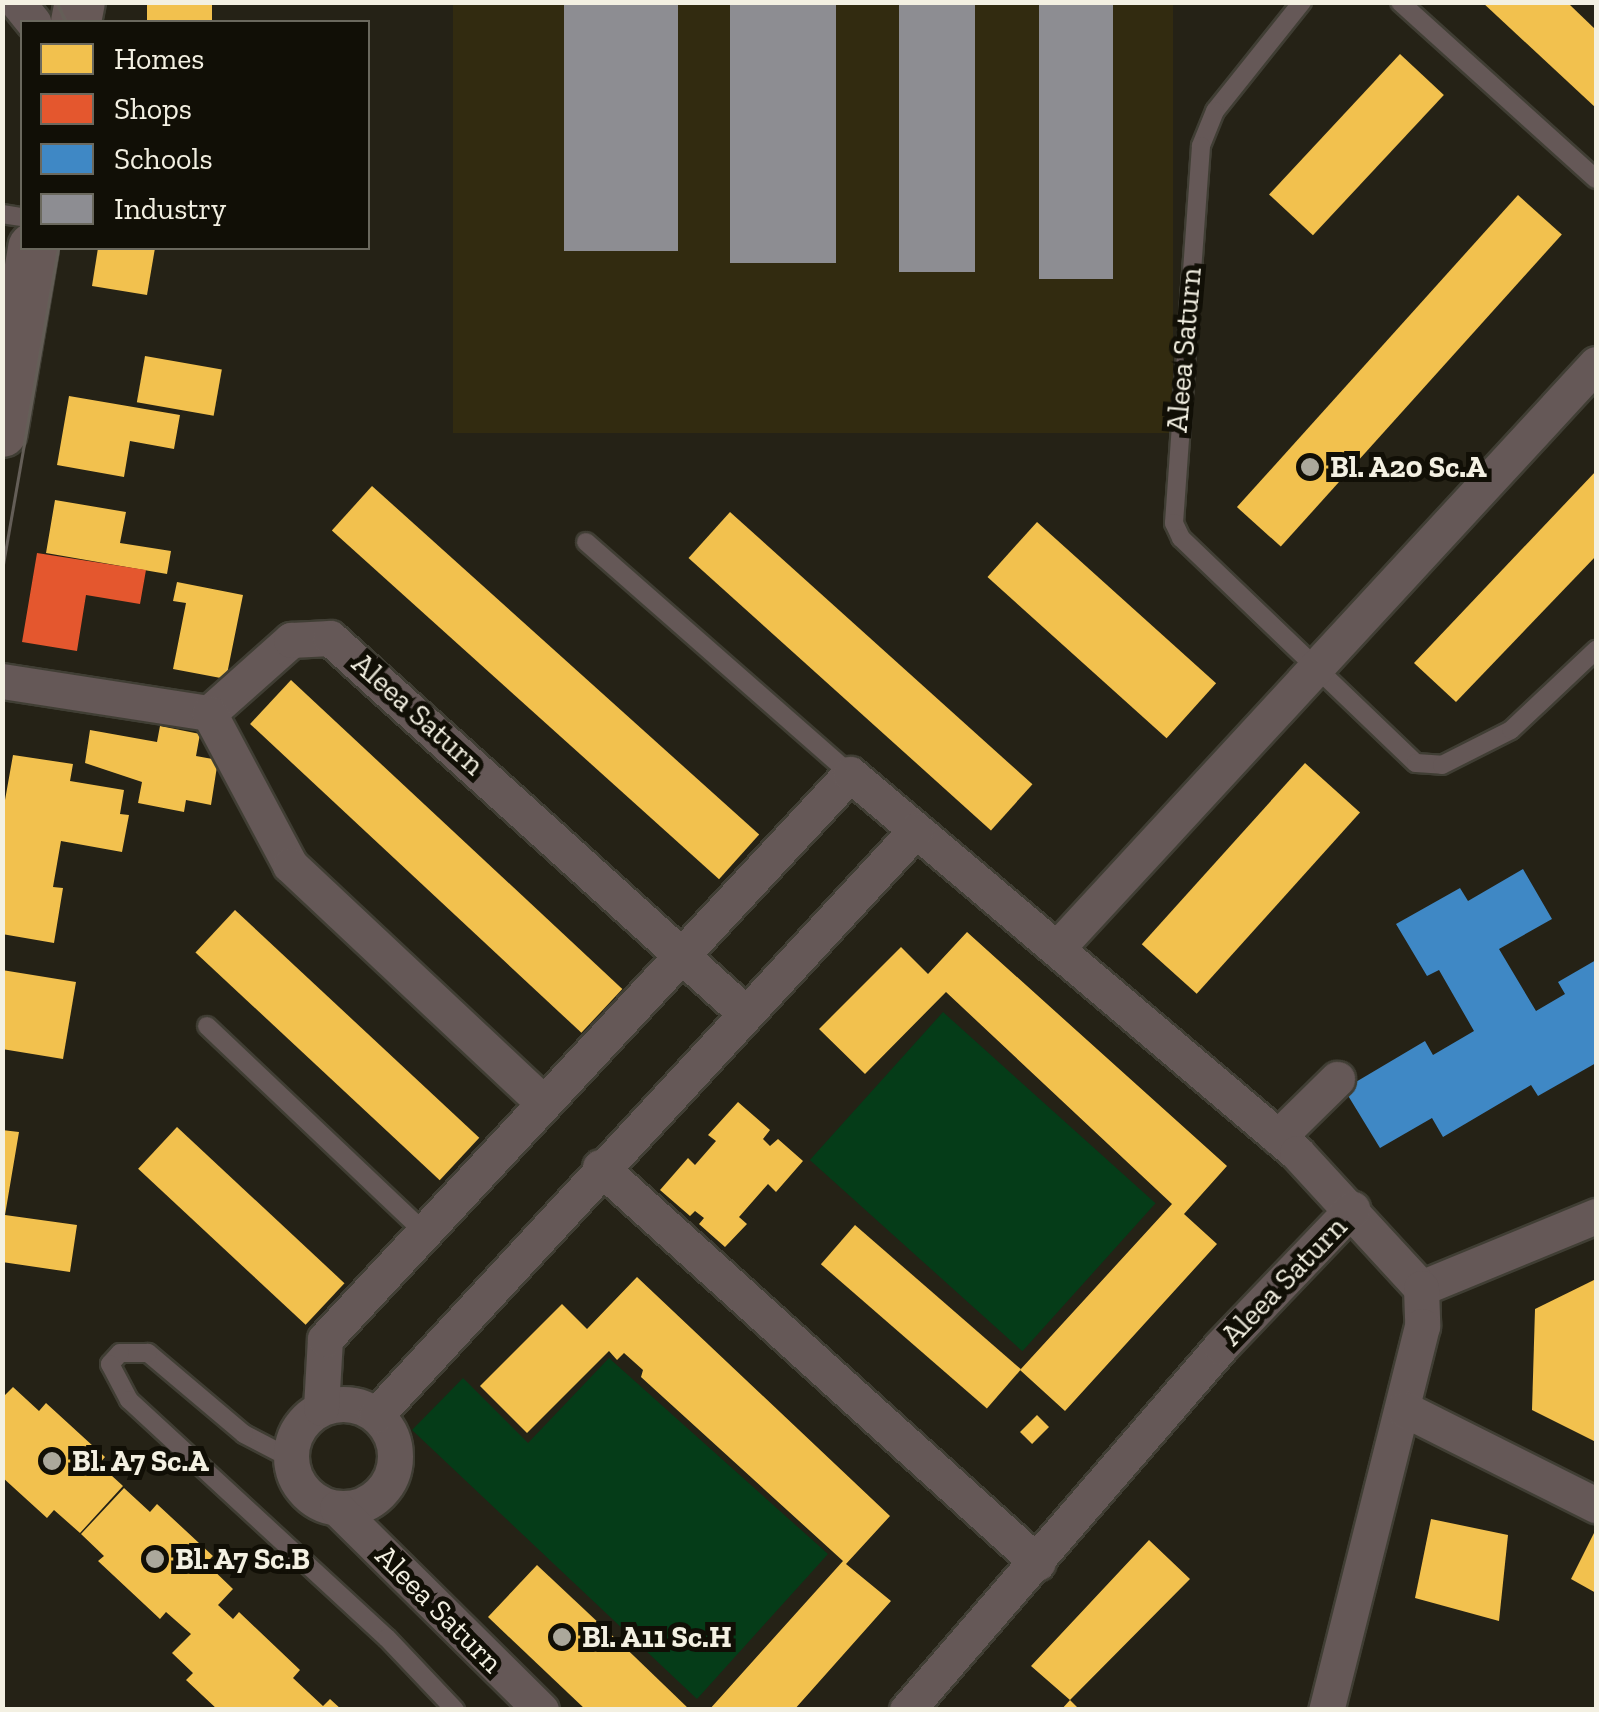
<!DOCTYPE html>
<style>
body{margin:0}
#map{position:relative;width:1599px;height:1712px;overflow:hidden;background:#252216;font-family:"Zilla Slab",serif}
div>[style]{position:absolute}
.built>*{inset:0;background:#322b10;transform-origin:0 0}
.green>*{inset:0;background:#053c18;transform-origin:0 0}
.homes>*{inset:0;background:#f2c14e;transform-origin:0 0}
.shops>*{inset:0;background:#e4572e}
.schools>*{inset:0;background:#3f88c5}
.industry>*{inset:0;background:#8d8d92;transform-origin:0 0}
.roads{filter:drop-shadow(2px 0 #403e34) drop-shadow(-2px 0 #403e34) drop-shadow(0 2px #403e34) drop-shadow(0 -2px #403e34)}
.lane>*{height:18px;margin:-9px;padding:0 9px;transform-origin:9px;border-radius:9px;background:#655857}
.street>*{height:35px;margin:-17.5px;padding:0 17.5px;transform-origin:17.5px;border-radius:17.5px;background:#655857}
.street>.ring{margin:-17.5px;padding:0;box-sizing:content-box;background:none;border:35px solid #655857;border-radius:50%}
.secondary>*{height:50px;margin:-25px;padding:0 25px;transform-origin:25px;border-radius:25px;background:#675957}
.tram>*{height:2.5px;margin:-1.25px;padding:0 1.25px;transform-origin:1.25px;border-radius:1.25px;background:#645e57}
.dots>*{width:28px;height:28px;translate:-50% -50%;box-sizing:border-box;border:5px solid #110f06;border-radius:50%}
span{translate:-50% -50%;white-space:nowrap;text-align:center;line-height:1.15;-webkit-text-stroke:10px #110f06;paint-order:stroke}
.street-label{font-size:30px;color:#f3f0e2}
.poi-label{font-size:30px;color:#f3f0e2;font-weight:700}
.left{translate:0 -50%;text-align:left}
.frame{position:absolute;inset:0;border:5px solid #f3f0e2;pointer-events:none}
.legend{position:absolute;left:20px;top:20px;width:350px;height:230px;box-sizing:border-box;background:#110f06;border:2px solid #6b695e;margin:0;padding:12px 18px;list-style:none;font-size:30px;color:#f3f0e2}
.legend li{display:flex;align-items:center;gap:20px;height:50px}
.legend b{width:50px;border:2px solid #6b695e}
</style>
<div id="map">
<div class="built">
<div style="left:453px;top:3px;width:720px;height:430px"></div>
</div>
<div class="green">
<div style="left:943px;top:1012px;width:286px;height:199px;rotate:42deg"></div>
<div style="clip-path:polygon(609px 1358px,828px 1554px,697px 1699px,412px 1430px,463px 1378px,528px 1443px)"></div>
</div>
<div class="homes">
<div style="left:147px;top:2px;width:65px;height:20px"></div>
<div style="clip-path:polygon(1482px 2px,1570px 5px,1596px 30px,1596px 108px)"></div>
<div style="left:1400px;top:54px;width:60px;height:192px;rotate:43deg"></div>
<div style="left:1518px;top:195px;width:59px;height:420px;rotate:42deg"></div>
<div style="clip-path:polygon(98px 248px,155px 248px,147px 295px,92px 286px)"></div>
<div style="left:145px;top:356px;width:78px;height:47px;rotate:10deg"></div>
<div style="clip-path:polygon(69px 396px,180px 415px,174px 449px,130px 441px,124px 477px,57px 465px)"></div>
<div style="clip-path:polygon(1596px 471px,1596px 556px,1456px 702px,1414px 663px)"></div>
<div style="left:372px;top:486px;width:521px;height:60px;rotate:42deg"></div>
<div style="clip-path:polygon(55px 500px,126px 512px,120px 543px,171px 551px,167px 574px,46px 553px)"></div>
<div style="left:730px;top:512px;width:407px;height:62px;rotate:42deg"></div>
<div style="left:1037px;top:522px;width:241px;height:74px;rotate:42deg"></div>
<div style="clip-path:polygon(177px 582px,243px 595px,226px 679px,173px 669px,186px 603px,173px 601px)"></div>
<div style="left:291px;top:680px;width:453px;height:60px;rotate:43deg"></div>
<div style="clip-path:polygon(160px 726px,200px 734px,196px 756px,218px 760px,211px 805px,186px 800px,184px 812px,138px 803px,142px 782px,85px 763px,90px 730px,157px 742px)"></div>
<div style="clip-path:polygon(13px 755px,73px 764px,70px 781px,124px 790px,120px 814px,129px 815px,122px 852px,61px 841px,53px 887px,63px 888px,54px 943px,2px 934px,2px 817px)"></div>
<div style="left:1305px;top:763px;width:74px;height:244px;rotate:42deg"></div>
<div style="left:235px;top:910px;width:334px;height:58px;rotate:43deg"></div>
<div style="clip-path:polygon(967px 932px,1227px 1166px,1184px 1214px,1217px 1244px,1065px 1411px,1020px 1370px,1172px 1204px,946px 992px,865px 1074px,819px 1029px,901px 947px,928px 974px)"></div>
<div style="clip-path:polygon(2px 970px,76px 982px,63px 1059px,2px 1049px)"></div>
<div style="clip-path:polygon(738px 1102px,770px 1130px,763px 1139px,770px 1146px,778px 1139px,803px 1161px,776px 1192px,768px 1184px,739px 1217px,747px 1224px,725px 1247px,699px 1224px,704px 1218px,695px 1211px,690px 1216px,660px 1190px,688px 1158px,695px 1165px,716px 1141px,708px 1135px)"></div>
<div style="left:177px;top:1127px;width:229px;height:57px;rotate:43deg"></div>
<div style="clip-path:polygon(2px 1130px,19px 1132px,5px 1215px,77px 1225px,70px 1272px,2px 1262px)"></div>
<div style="left:855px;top:1225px;width:220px;height:52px;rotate:41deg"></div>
<div style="clip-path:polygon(637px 1277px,890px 1516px,846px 1564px,891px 1601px,794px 1710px,709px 1710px,843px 1561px,641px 1377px,643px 1370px,624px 1353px,617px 1360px,609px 1351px,527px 1433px,480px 1386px,562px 1304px,587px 1329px)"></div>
<div style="clip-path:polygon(1596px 1279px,1596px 1442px,1532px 1410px,1535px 1309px)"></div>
<div style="clip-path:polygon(13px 1387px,39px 1411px,46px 1403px,105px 1457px,99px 1464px,123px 1486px,80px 1533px,54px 1510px,47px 1518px,2px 1477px,2px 1398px)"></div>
<div style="left:1037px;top:1415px;width:17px;height:24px;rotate:45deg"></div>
<div style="clip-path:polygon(124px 1488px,150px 1512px,157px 1504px,213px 1556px,206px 1563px,233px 1589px,218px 1605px,233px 1619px,239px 1612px,300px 1670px,293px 1678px,323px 1706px,330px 1699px,342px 1710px,218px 1710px,186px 1680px,193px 1673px,172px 1653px,191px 1634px,166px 1612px,160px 1619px,98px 1561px,104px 1556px,81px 1534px)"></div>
<div style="clip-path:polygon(1431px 1519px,1508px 1535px,1499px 1621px,1415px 1598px)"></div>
<div style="clip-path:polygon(1596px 1529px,1596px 1593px,1571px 1579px)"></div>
<div style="clip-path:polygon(1149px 1540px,1190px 1579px,1070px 1700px,1080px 1710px,1061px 1710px,1070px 1700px,1031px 1666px)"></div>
<div style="clip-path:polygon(537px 1565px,635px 1657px,690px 1710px,586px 1710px,488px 1617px)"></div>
</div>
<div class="shops">
<div style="clip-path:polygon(37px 553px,146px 570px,140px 604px,86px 595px,77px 651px,22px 642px)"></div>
</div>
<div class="schools">
<div style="clip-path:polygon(1523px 869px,1552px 919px,1499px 949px,1536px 1011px,1565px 994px,1558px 982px,1596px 960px,1596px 1063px,1538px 1096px,1531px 1085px,1443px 1137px,1432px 1118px,1380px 1148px,1344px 1089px,1425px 1041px,1433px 1055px,1474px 1031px,1439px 970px,1427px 976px,1396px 924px,1460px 888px,1468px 901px)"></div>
</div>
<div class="industry">
<div style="left:564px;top:2px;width:114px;height:249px"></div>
<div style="left:730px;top:2px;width:106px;height:261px"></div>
<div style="left:899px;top:2px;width:76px;height:270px"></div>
<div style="left:1039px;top:2px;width:74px;height:277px"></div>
</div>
<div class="roads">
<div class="lane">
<div style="left:1302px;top:2px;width:139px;rotate:128.6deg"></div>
<div style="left:1215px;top:111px;width:38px;rotate:112deg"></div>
<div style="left:1201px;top:146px;width:378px;rotate:94.1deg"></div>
<div style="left:1174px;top:523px;width:17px;rotate:65deg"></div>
<div style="left:1181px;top:538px;width:325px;rotate:43.8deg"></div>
<div style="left:1416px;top:763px;width:26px;rotate:4deg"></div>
<div style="left:1442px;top:765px;width:77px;rotate:-26.9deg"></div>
<div style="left:1511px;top:730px;width:117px;rotate:-43.3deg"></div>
<div style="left:1400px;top:2px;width:264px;rotate:42.1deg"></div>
<div style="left:2px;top:214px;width:20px;rotate:9deg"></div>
<div style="left:586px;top:542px;width:351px;rotate:41.3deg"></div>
<div style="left:207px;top:1026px;width:301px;rotate:43.5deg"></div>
<div style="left:290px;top:1458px;width:52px;rotate:-152.4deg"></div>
<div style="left:244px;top:1434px;width:126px;rotate:-139.8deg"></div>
<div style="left:148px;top:1353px;width:28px;rotate:180deg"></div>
<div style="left:120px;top:1353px;width:15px;rotate:132deg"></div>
<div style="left:110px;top:1364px;width:41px;rotate:62.2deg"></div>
<div style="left:129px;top:1400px;width:351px;rotate:42.7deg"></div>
<div style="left:387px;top:1638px;width:99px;rotate:46.6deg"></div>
</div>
<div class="street">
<div style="left:17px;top:2px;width:26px;rotate:51deg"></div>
<div style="left:2px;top:681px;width:209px;rotate:8.8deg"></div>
<div style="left:209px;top:713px;width:110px;rotate:-41.7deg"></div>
<div style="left:291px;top:640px;width:39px;rotate:-3deg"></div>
<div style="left:330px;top:638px;width:558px;rotate:42.09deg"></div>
<div style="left:209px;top:713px;width:172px;rotate:61.9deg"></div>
<div style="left:290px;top:865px;width:346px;rotate:43.2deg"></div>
<div style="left:1059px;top:946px;width:792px;rotate:-47.3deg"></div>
<div style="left:1278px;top:1137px;width:83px;rotate:-44.5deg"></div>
<div style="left:600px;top:1167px;width:590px;rotate:42.12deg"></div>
<div style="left:1421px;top:1288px;width:189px;rotate:-22.4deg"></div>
<div class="ring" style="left:291px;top:1404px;width:69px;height:69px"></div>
<div style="left:321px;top:1408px;width:69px;rotate:-86.7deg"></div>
<div style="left:325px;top:1339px;width:771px;rotate:-47.1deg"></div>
<div style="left:850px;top:774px;width:586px;rotate:40.29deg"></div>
<div style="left:1297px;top:1153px;width:183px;rotate:47.4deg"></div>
<div style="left:1421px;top:1288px;width:38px;rotate:88deg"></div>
<div style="left:1422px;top:1326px;width:396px;rotate:104deg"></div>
<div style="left:1404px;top:1409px;width:215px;rotate:26.6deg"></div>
<div style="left:376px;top:1415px;width:796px;rotate:-47.29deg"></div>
<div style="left:337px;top:1508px;width:287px;rotate:44.7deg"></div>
<div style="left:907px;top:1710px;width:481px;rotate:-49.2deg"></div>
<div style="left:1221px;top:1346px;width:190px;rotate:-46.3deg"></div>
</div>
<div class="secondary">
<div style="left:76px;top:22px;width:20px;rotate:-79deg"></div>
<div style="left:2px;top:432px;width:187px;rotate:-80.4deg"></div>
</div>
</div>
<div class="tram">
<div style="left:57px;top:2px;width:22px;rotate:66deg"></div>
<div style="left:2px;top:570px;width:327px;rotate:-80.1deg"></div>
</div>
<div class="dots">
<div style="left:1310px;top:467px;background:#aba89b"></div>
<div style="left:52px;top:1461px;background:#aba89b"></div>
<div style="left:155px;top:1559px;background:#aba89b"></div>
<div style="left:562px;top:1637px;background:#aba89b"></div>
</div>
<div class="street-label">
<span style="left:1184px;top:350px;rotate:-85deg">Aleea Saturn</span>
<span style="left:418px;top:714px;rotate:42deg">Aleea Saturn</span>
<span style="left:1284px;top:1281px;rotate:-46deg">Aleea Saturn</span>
<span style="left:439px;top:1609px;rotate:45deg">Aleea Saturn</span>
</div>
<div class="poi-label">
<span class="left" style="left:1330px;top:467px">Bl. A20 Sc.A</span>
<span class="left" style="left:72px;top:1461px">Bl. A7 Sc.A</span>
<span class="left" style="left:175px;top:1559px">Bl. A7 Sc.B</span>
<span class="left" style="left:582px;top:1637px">Bl. A11 Sc.H</span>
</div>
<div class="frame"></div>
<ul class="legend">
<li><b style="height:28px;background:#f2c14e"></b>Homes</li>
<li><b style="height:28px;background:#e4572e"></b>Shops</li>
<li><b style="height:28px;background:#3f88c5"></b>Schools</li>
<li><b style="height:28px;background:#8d8d92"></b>Industry</li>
</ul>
</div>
